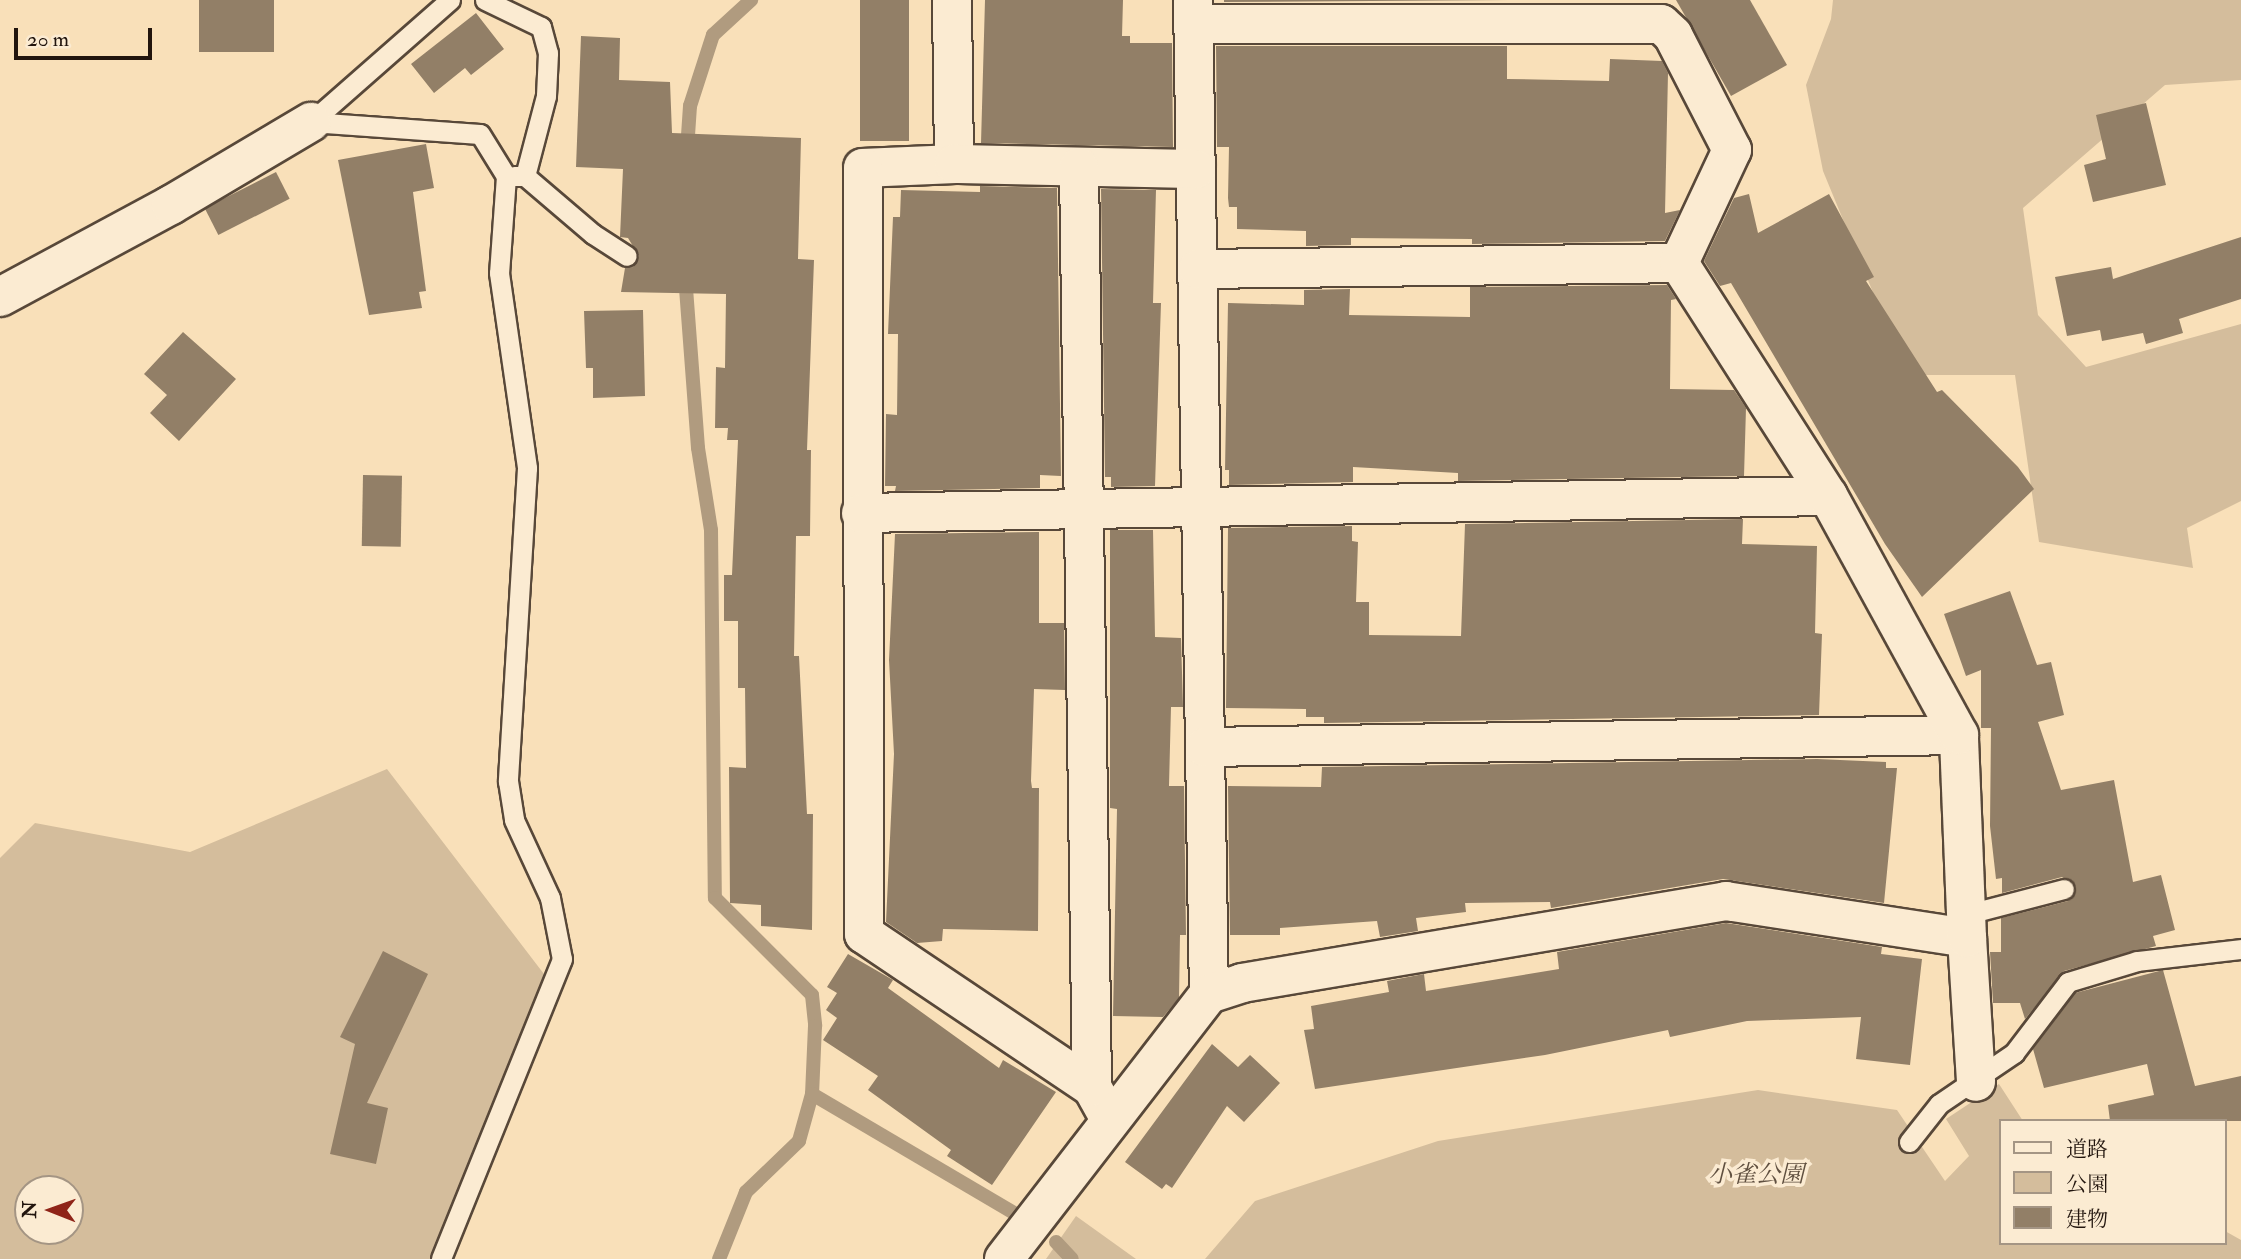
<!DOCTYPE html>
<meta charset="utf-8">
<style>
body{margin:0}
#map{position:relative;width:2241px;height:1259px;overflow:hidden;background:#f9e0b9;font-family:"IM FELL Double Pica","Noto Serif JP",serif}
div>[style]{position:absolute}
.green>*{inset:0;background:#d4bd9c}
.stream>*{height:14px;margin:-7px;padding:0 7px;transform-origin:7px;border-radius:7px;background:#b09b7f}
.building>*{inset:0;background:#927f67;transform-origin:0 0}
.roads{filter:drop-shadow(2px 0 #584839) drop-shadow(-2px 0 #584839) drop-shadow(0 2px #584839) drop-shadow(0 -2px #584839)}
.service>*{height:19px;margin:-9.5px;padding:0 9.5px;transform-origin:9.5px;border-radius:9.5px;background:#fbebd2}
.minor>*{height:38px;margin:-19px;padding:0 19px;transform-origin:19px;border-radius:19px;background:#fbebd2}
span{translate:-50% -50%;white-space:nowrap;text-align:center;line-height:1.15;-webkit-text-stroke:7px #fbebd2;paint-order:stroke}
.park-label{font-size:24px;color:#605040;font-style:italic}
.legend{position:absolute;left:1999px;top:1119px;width:228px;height:126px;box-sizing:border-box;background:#fbebd2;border:2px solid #a49584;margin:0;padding:9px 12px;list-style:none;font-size:21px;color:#22150e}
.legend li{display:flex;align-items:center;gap:14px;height:35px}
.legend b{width:35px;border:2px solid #a49584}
.north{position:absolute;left:14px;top:1175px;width:70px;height:70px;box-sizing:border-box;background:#fbebd2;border:2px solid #a49584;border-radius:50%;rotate:271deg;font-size:19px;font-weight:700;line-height:28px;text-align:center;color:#22150e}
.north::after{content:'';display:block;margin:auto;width:24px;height:32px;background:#8f2418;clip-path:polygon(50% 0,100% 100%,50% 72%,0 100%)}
.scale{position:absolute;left:14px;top:28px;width:138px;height:32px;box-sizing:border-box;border:4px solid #22150e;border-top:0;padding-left:9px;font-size:21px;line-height:24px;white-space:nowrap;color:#22150e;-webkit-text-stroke:5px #fbebd2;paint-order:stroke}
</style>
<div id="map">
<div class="green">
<div style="clip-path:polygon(1833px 0,2241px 0,2241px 80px,2165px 85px,2023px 208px,2038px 315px,2086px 367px,2241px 324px,2241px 501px,2187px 528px,2193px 568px,2039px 542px,2015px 375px,1907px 375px,1823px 171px,1806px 85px,1831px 19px)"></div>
<div style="clip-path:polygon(evenodd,387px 769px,547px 978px,434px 1259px,0 1259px,0 858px,35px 823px,190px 852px,387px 769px,28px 1189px,70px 1189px,70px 1231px,28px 1231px,28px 1189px)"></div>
<div style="clip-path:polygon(1999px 1084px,2023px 1121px,2001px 1121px,2001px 1243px,2225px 1243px,2225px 1231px,2241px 1240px,2241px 1259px,1205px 1259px,1255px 1201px,1438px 1141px,1758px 1090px,1897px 1110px,1945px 1181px,1969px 1156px,1946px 1119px)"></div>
<div style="clip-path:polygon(1076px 1216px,1136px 1259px,1046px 1259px)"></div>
</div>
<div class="stream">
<div style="left:687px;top:150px;width:44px;rotate:-86.1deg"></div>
<div style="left:690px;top:106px;width:75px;rotate:-72.1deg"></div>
<div style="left:713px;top:35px;width:52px;rotate:-42.6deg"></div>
<div style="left:685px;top:275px;width:173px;rotate:85.7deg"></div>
<div style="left:698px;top:448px;width:83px;rotate:81deg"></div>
<div style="left:711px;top:530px;width:368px;rotate:89.4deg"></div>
<div style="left:715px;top:898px;width:137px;rotate:45deg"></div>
<div style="left:812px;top:995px;width:31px;rotate:84deg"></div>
<div style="left:815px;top:1026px;width:68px;rotate:92.5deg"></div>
<div style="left:812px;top:1094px;width:49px;rotate:105.5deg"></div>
<div style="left:799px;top:1141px;width:74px;rotate:136.1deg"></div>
<div style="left:746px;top:1192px;width:72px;rotate:111.9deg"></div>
<div style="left:812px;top:1094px;width:234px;rotate:30.5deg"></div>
<div style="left:1056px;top:1242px;width:23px;rotate:47deg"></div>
</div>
<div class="building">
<div style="left:199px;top:0;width:75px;height:52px"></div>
<div style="left:860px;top:0;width:49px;height:141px"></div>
<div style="clip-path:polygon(985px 0,1123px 0,1122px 36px,1130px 36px,1130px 43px,1172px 43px,1173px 147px,981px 143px)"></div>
<div style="clip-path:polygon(1224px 0,1508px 0,1224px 2px)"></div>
<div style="clip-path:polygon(1676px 0,1750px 0,1787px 65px,1731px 96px)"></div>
<div style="clip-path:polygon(476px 13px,504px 49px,471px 75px,465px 68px,434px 93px,411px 64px)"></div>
<div style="clip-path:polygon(581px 36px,620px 38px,619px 80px,670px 82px,672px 133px,801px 138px,798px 259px,814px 260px,807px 450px,811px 450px,810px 536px,796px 536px,794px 656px,799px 656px,807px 814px,813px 814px,812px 930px,761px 926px,761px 905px,730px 903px,729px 767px,746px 768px,745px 688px,738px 688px,738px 621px,724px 621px,724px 575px,732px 575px,738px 440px,727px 440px,728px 428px,715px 428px,716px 367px,725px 368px,726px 294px,621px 292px,625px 268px,633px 267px,639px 256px,628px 238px,620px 237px,623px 169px,576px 167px)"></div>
<div style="clip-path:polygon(1216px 46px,1507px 46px,1507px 79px,1609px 81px,1610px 59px,1662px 61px,1668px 73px,1665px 213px,1680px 210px,1665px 241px,1472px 244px,1472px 239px,1351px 238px,1351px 245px,1306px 246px,1306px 231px,1237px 229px,1237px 207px,1229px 207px,1228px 198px,1229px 147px,1217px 147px)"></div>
<div style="clip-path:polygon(2146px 103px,2166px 185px,2093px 202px,2084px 165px,2106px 159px,2096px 115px)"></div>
<div style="clip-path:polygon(426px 144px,434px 188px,413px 192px,426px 291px,419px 292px,422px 308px,369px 315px,338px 160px)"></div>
<div style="left:276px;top:172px;width:30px;height:80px;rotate:63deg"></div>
<div style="clip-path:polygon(980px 186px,1057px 188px,1061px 476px,1040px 475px,1040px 488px,895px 491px,896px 486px,885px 486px,886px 414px,897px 415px,898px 334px,888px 334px,893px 217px,900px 217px,901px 190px,980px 192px)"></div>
<div style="clip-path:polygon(1101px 189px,1156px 190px,1153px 303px,1161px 303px,1155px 486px,1111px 487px,1111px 477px,1105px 477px)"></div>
<div style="clip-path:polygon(1749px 194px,1758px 233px,1829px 194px,1874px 277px,1866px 281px,1937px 392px,1942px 390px,2018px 467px,2034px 489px,1922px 597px,1885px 544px,1731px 283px,1720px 286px,1704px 261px,1734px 198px)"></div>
<div style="clip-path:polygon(2241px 237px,2241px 299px,2179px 319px,2183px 333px,2146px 344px,2143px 333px,2102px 341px,2100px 330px,2067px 336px,2055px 277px,2111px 267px,2113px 279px)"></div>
<div style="clip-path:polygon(1667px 285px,1676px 299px,1671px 300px,1670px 389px,1734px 390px,1746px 408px,1744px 476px,1458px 481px,1458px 473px,1353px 467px,1353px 482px,1229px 485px,1229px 470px,1225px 470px,1228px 303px,1304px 305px,1304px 290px,1350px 289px,1349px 315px,1470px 317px,1470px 287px)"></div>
<div style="clip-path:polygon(643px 310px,645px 396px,593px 398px,593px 368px,586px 368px,584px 311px)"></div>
<div style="clip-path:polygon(183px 332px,236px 379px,179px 441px,150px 413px,167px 395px,144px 374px)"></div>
<div style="left:363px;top:475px;width:39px;height:71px;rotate:1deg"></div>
<div style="clip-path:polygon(1743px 519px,1742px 544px,1817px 546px,1815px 633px,1822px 634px,1819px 715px,1324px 723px,1324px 717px,1306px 717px,1306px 709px,1226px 708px,1228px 528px,1352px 526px,1352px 541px,1358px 542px,1356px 602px,1369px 602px,1369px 635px,1461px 636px,1465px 524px)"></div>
<div style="clip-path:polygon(1110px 530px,1153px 530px,1155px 637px,1181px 638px,1183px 707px,1171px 707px,1169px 786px,1184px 786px,1186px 935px,1180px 935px,1179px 998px,1163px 1017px,1113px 1016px,1117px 809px,1110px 808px)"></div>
<div style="clip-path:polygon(1039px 532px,1039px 623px,1064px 623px,1065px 690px,1034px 689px,1031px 781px,1032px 788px,1039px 788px,1038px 931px,943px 929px,942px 941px,917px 943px,886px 922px,894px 754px,889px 660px,895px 534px)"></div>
<div style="clip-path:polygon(2010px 591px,2037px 665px,2051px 662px,2064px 715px,2038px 722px,2061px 790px,2114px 780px,2133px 882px,2161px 875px,2175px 930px,2153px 936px,2156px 946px,2064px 971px,2025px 1019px,2020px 1003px,1993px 1003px,1990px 952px,2001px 952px,2001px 918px,2068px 901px,2076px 887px,2062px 877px,2002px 893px,2002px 878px,1996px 879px,1990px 826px,1991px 728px,1981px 728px,1981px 670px,1966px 676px,1944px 614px)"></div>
<div style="clip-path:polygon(1817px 759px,1886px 762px,1886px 768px,1897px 768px,1884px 903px,1723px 879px,1551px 908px,1550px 902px,1465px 903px,1466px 912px,1416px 918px,1418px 931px,1380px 937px,1377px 921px,1280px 928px,1280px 935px,1230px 935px,1228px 786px,1321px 787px,1322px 767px)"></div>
<div style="clip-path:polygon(1726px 923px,1882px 947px,1881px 954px,1922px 959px,1910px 1065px,1856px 1059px,1861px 1017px,1747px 1021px,1670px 1037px,1668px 1030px,1545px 1055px,1315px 1089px,1304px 1030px,1314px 1029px,1311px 1006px,1389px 992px,1387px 981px,1424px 974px,1426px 991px,1559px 969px,1557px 952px)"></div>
<div style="clip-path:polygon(383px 951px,428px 974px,367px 1103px,388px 1108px,376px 1164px,330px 1154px,355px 1044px,340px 1037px)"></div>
<div style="clip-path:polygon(848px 954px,893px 980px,888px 988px,999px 1068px,1003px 1060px,1056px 1092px,992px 1185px,947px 1156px,951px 1150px,868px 1090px,878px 1076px,823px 1040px,837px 1018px,826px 1010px,837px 993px,827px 987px)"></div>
<div style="clip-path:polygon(2163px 970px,2195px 1086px,2241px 1076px,2241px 1121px,2110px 1121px,2108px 1105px,2154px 1095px,2147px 1064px,2044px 1088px,2033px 1049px,2075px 993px)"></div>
<div style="clip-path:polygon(1212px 1044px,1238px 1067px,1250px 1055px,1280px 1083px,1244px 1122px,1227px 1106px,1172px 1188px,1166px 1184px,1162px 1189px,1125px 1162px)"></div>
</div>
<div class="roads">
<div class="service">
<div style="left:485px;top:0;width:62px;rotate:25.7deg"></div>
<div style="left:541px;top:27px;width:27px;rotate:75deg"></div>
<div style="left:548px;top:53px;width:43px;rotate:92.7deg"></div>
<div style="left:546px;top:96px;width:83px;rotate:104.7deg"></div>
<div style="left:311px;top:122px;width:169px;rotate:4.1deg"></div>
<div style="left:480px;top:134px;width:49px;rotate:58.2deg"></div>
<div style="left:506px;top:176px;width:97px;rotate:94.1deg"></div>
<div style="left:499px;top:273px;width:197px;rotate:81.8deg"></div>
<div style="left:527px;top:468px;width:314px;rotate:93.5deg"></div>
<div style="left:508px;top:781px;width:39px;rotate:81deg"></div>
<div style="left:514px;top:820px;width:86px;rotate:65.2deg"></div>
<div style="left:550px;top:898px;width:62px;rotate:78.9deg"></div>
<div style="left:562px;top:959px;width:323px;rotate:112deg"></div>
<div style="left:311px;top:122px;width:185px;rotate:-41.3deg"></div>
<div style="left:514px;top:176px;width:11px"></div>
<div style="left:525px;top:176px;width:89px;rotate:40.5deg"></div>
<div style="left:593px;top:234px;width:40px;rotate:32.9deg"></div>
<div style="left:1968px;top:914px;width:99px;rotate:-14.6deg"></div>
<div style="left:1909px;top:1142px;width:48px;rotate:-51.7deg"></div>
<div style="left:1939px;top:1104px;width:91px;rotate:-34.2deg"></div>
<div style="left:2014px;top:1053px;width:89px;rotate:-52.7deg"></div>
<div style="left:2068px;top:982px;width:72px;rotate:-16.9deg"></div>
<div style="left:2137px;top:961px;width:105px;rotate:-6.6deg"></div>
</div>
<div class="minor">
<div style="left:952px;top:0;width:164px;rotate:89.3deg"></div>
<div style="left:954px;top:164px;width:91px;rotate:177.5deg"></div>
<div style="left:863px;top:168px;width:766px;rotate:89.93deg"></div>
<div style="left:864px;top:934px;width:275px;rotate:33.9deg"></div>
<div style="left:1092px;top:1087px;width:37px;rotate:61deg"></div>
<div style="left:1193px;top:0;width:994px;rotate:89.08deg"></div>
<div style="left:954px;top:164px;width:242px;rotate:1.2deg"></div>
<div style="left:1079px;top:167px;width:920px;rotate:89.19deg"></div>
<div style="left:1198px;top:269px;width:481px;rotate:-0.7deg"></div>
<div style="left:0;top:297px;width:194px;rotate:-28.3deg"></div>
<div style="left:171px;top:205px;width:163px;rotate:-30.7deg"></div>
<div style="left:861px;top:513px;width:967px;rotate:-1.01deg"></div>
<div style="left:1205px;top:747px;width:754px;rotate:-0.91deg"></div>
<div style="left:1967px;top:938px;width:144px;rotate:86.4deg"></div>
<div style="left:1004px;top:1259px;width:335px;rotate:-52.3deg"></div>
<div style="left:1209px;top:994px;width:35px;rotate:-18deg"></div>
<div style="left:1242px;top:983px;width:491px;rotate:-9.6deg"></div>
<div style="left:1726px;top:901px;width:244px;rotate:8.7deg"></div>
<div style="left:1967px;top:938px;width:203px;rotate:-92.3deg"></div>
<div style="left:1959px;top:735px;width:273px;rotate:-118.7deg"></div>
<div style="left:1828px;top:496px;width:277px;rotate:-122.6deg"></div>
<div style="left:1679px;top:263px;width:125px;rotate:-64.9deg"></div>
<div style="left:1732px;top:150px;width:129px;rotate:-117.2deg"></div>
<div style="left:1673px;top:35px;width:16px;rotate:-137deg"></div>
<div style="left:1661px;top:24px;width:468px;rotate:180deg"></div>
</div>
</div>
<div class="park-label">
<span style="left:1756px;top:1175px">小雀公園</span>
</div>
<ul class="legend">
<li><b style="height:9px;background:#fbebd2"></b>道路</li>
<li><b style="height:19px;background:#d4bd9c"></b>公園</li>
<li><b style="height:19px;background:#927f67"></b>建物</li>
</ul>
<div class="north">N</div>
<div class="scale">20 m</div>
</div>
